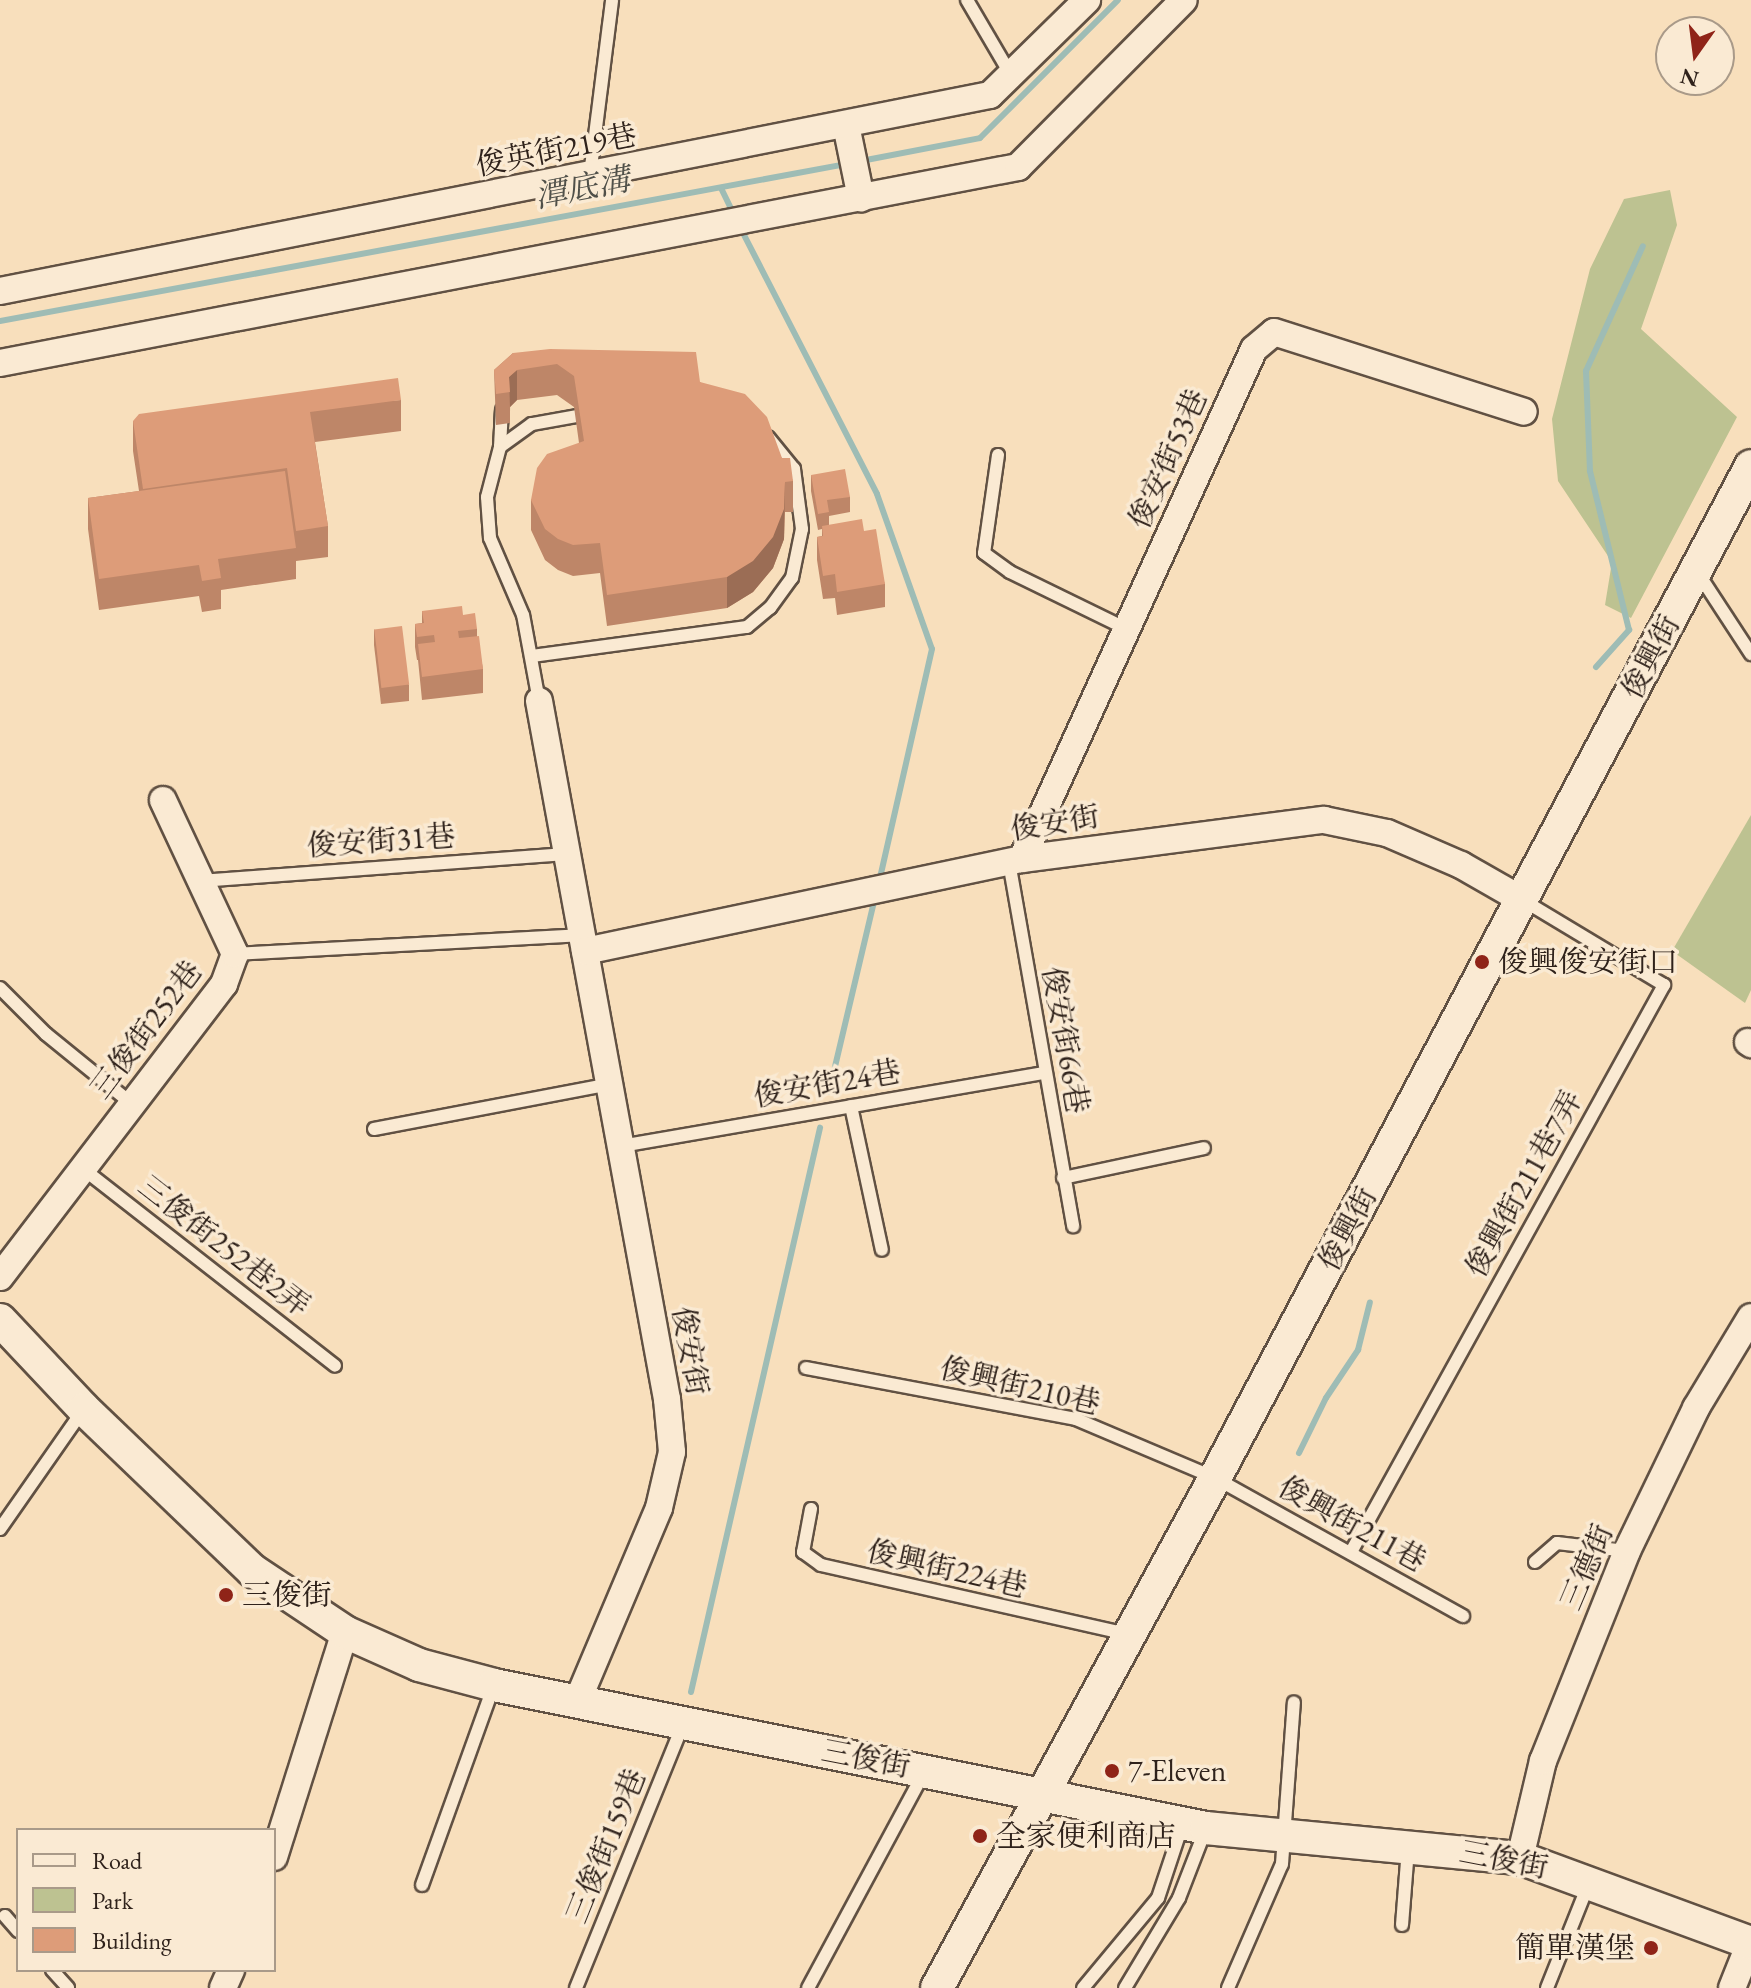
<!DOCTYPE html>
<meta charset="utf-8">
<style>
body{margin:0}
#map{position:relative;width:1751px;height:1988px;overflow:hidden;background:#f8dfbc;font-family:"EB Garamond","Noto Serif TC",serif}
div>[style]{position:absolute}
.green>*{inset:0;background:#bdc291}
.stream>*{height:6px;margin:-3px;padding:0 3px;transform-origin:3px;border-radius:3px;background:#9ebcb5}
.roads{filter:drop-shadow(2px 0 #615143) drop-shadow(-2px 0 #615143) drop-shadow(0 2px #615143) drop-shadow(0 -2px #615143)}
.service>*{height:12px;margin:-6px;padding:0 6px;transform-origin:6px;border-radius:6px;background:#faead3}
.minor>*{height:26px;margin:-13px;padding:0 13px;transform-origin:13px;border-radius:13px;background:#faead3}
.tertiary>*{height:32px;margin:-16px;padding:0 16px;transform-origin:16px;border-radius:16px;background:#faead3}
.wall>*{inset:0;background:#be8668}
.shaded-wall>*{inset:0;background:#9b6d55}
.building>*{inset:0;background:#dd9c79;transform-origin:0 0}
.dots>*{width:22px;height:22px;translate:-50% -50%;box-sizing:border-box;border:4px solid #faead3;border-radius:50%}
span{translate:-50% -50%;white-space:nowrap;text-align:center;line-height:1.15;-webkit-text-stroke:7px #faead3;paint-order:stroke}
.street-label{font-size:30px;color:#2f221b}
.poi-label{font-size:30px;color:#2f221b}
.left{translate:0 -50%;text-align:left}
.right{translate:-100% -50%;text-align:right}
.water-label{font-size:32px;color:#505049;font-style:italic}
.legend{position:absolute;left:16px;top:1828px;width:260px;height:144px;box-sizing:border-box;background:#faead3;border:2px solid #a99a89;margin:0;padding:10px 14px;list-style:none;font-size:24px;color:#2f221b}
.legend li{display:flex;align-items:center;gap:16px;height:40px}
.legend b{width:40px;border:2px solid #a99a89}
.north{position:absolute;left:1655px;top:16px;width:80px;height:80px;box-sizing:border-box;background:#faead3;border:2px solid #a99a89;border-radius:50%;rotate:194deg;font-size:22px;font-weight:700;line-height:32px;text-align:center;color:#2f221b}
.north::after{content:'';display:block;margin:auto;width:28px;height:36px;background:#8f2418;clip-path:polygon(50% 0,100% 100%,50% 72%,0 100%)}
</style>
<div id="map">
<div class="green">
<div style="clip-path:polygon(1670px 190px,1677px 225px,1641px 329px,1737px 417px,1631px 618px,1605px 605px,1612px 562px,1558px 481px,1552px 419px,1590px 269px,1624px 199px)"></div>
<div style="clip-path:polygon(1751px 815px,1751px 990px,1745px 1003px,1672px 951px)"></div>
</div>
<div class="stream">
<div style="left:861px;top:161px;width:121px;rotate:-10.9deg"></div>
<div style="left:980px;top:138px;width:195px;rotate:-45deg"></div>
<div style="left:721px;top:188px;width:25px;rotate:64deg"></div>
<div style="left:743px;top:233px;width:293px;rotate:62.8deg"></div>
<div style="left:877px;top:494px;width:164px;rotate:70.5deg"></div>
<div style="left:932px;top:649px;width:240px;rotate:102.8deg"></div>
<div style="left:0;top:321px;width:860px;rotate:-10.51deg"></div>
<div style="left:1596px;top:667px;width:50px;rotate:-48.3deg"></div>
<div style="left:1629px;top:630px;width:164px;rotate:-103.8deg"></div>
<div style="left:1590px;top:471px;width:100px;rotate:-92.3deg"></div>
<div style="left:1586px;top:371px;width:137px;rotate:-65.5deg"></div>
<div style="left:829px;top:1092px;width:200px;rotate:-76.7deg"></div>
<div style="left:1299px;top:1453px;width:61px;rotate:-63.9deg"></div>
<div style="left:1326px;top:1398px;width:58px;rotate:-56.3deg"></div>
<div style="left:1358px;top:1350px;width:49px;rotate:-76deg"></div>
<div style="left:691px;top:1692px;width:579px;rotate:-77.12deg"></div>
</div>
<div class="roads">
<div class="service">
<div style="left:967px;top:0;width:87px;rotate:59.6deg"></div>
<div style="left:590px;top:175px;width:176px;rotate:-82.8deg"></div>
<div style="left:500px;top:447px;width:37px;rotate:-87deg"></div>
<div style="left:998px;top:455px;width:99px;rotate:98.1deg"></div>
<div style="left:984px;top:553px;width:32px;rotate:36deg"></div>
<div style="left:1010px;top:572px;width:130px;rotate:26deg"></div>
<div style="left:1698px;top:573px;width:97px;rotate:56.8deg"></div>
<div style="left:532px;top:656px;width:217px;rotate:-7.7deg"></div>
<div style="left:747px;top:627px;width:30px;rotate:-40deg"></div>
<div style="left:770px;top:608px;width:37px;rotate:-54deg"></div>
<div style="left:792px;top:578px;width:50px;rotate:-78.5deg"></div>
<div style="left:802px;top:529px;width:61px;rotate:-97.6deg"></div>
<div style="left:794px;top:469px;width:41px;rotate:-129.1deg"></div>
<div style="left:539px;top:701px;width:87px;rotate:-100.5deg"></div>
<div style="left:523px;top:615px;width:84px;rotate:-113.2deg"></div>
<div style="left:490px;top:538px;width:41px;rotate:-94.2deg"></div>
<div style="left:487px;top:497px;width:52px;rotate:-75.4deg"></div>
<div style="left:500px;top:447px;width:39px;rotate:-36deg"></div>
<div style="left:532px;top:424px;width:46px;rotate:-10.1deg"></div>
<div style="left:1009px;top:862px;width:370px;rotate:80deg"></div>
<div style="left:199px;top:881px;width:369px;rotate:-4.2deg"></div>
<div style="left:235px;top:954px;width:348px;rotate:-3.1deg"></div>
<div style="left:0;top:988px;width:65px;rotate:45deg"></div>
<div style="left:46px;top:1034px;width:109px;rotate:39.1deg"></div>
<div style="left:851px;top:1106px;width:147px;rotate:77.9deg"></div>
<div style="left:374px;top:1129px;width:240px;rotate:-10.8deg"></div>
<div style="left:621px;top:1146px;width:428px;rotate:-9.8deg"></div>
<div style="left:82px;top:1168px;width:321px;rotate:38deg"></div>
<div style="left:1063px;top:1178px;width:144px;rotate:-12deg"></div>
<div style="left:806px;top:1368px;width:275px;rotate:10.7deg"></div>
<div style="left:1076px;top:1419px;width:151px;rotate:23deg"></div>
<div style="left:1215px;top:1478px;width:284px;rotate:29.1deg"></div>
<div style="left:811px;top:1509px;width:44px;rotate:100.5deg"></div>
<div style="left:803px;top:1552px;width:22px;rotate:36deg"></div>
<div style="left:821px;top:1565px;width:314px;rotate:12.7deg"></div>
<div style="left:0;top:1529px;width:145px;rotate:-55.1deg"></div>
<div style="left:1351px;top:1552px;width:648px;rotate:-61.1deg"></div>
<div style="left:1664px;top:985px;width:163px;rotate:-149deg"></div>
<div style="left:1535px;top:1562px;width:29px;rotate:-41deg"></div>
<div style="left:1557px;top:1543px;width:70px;rotate:6.5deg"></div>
<div style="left:422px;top:1885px;width:213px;rotate:-70.2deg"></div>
<div style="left:5px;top:1916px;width:20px;rotate:49deg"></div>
<div style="left:1402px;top:1925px;width:77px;rotate:-85.5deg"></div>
<div style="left:52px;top:1970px;width:24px;rotate:48deg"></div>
<div style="left:576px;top:1988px;width:285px;rotate:-67.9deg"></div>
<div style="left:808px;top:1988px;width:244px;rotate:-61.7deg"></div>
<div style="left:1083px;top:1988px;width:117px;rotate:-50.2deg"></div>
<div style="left:1158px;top:1898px;width:76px;rotate:-71.6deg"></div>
<div style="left:1125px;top:1988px;width:105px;rotate:-59deg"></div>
<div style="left:1179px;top:1898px;width:72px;rotate:-68.8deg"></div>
<div style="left:1228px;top:1988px;width:135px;rotate:-66.5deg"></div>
<div style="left:1282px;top:1864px;width:162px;rotate:-85.8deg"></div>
<div style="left:1547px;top:1988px;width:113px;rotate:-68.2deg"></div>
</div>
<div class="minor">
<div style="left:846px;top:125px;width:75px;rotate:78.4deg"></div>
<div style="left:0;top:291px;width:1009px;rotate:-11.2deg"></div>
<div style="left:990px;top:95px;width:136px;rotate:-44.4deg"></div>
<div style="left:0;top:363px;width:1037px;rotate:-10.9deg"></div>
<div style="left:1018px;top:167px;width:235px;rotate:-45.2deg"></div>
<div style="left:539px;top:701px;width:710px;rotate:79.61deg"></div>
<div style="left:667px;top:1399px;width:53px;rotate:84.6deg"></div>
<div style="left:672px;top:1452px;width:57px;rotate:103.1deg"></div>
<div style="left:659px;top:1508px;width:211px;rotate:112.9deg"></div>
<div style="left:1022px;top:859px;width:560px;rotate:-65.54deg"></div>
<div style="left:1254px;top:349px;width:26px;rotate:-40deg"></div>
<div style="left:1274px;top:332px;width:262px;rotate:17.7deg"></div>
<div style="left:585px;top:951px;width:447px;rotate:-11.9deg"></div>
<div style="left:1022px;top:859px;width:305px;rotate:-7.4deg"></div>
<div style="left:1324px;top:820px;width:64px;rotate:11.7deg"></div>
<div style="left:1387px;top:833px;width:81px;rotate:23.4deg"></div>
<div style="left:1461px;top:865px;width:73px;rotate:29.7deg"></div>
<div style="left:1748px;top:1042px;width:4px;rotate:34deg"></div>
<div style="left:0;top:1277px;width:369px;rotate:-52.6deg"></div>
<div style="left:224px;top:984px;width:32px;rotate:-70deg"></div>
<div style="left:235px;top:954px;width:170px;rotate:-115.1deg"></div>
<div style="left:274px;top:1857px;width:236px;rotate:-72.5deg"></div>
<div style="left:1520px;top:1858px;width:100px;rotate:-76.7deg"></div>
<div style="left:1543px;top:1761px;width:226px;rotate:-68.2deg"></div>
<div style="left:1627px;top:1551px;width:159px;rotate:-64.2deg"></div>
<div style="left:1696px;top:1408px;width:106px;rotate:-58.9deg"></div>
<div style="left:223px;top:1988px;width:20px;rotate:-66deg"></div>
<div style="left:1732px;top:1988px;width:48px;rotate:-68.2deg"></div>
</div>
<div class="tertiary">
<div style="left:0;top:1320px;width:122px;rotate:46.7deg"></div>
<div style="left:84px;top:1409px;width:233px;rotate:43.8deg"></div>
<div style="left:252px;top:1570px;width:112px;rotate:33.7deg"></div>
<div style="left:345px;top:1632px;width:81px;rotate:24deg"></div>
<div style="left:419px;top:1665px;width:78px;rotate:14.9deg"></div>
<div style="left:494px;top:1685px;width:726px;rotate:11.36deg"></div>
<div style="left:1206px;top:1828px;width:315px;rotate:5.5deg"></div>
<div style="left:1520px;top:1858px;width:246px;rotate:20.2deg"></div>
<div style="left:937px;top:1988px;width:581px;rotate:-61.41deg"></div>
<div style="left:1215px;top:1478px;width:1145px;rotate:-62.09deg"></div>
</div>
</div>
<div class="wall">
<div style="clip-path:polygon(513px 353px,700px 382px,782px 458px,793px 481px,793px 512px,785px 512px,784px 539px,773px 568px,753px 592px,727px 608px,607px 626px,600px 573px,573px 576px,558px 570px,545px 560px,531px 530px,531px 500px,579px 443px,574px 407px,557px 395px,517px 400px,510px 407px,510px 423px,496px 425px,494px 370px)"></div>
<div style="clip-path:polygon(401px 400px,401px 431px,315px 442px,328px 526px,328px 557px,296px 561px,296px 579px,221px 590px,221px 609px,202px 612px,199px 596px,99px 610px,88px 529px,88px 498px,139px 491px,133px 451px,133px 421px)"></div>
<div style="clip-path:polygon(811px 475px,850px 497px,850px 512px,829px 516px,829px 525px,864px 531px,885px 584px,885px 607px,837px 615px,835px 598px,823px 599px,817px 560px,817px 537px,822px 536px,822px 529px,818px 530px,811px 491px)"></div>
<div style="clip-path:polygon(422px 611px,463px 615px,477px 629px,477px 636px,483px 669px,483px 693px,422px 700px,418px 660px,417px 660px,415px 647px,415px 624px,422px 623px)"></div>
<div style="clip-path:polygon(374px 629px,409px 685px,409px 701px,381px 704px,374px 645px)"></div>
</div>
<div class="shaded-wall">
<div style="clip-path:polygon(517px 370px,517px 400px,510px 407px,509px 377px)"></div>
<div style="clip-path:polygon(785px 482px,784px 539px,773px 568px,753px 592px,727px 608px,727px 577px)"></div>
</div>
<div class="building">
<div style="clip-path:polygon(550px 349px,696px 352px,700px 382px,745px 394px,767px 417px,782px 458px,790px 458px,793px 481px,785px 482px,784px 509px,773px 537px,753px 561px,727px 577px,607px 595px,600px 543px,573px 545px,558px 539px,545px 529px,531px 500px,537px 468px,547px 454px,584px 441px,574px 376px,557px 364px,517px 370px,509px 377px,510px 392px,496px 394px,494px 370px,513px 353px)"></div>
<div style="clip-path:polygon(398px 378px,401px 400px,310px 412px,328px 526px,296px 531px,287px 468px,143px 489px,133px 421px,139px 414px)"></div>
<div style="clip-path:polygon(845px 469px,850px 497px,827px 500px,829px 512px,818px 514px,811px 475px)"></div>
<div style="clip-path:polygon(285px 471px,296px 548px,218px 559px,221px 578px,202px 581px,199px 565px,99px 579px,88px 498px)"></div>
<div style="clip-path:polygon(862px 519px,864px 531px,876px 529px,885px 584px,837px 592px,835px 574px,823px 576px,817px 537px,823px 536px,822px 526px)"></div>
<div style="clip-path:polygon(462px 606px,463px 615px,475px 613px,477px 629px,458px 631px,459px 638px,479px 636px,483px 669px,422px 677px,418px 644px,435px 642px,434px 635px,417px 637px,415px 624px,424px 623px,422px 611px)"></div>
<div style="left:402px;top:626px;width:59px;height:28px;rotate:83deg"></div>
</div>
<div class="dots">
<div style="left:1482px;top:962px;background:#8f2418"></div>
<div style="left:226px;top:1595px;background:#8f2418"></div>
<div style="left:1112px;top:1771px;background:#8f2418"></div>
<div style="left:980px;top:1836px;background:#8f2418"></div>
<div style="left:1651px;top:1948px;background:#8f2418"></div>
</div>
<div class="street-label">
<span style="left:556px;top:150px;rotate:-11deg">俊英街219巷</span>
<span style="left:1168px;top:459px;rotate:-66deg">俊安街53巷</span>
<span style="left:1651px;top:657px;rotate:-62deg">俊興街</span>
<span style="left:1055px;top:823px;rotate:-9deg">俊安街</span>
<span style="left:381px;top:841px;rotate:-4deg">俊安街31巷</span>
<span style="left:146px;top:1030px;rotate:-53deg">三俊街252巷</span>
<span style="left:1065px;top:1040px;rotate:80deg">俊安街66巷</span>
<span style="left:827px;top:1084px;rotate:-10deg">俊安街24巷</span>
<span style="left:1524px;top:1184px;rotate:-61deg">俊興街211巷7弄</span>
<span style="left:1348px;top:1229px;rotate:-62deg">俊興街</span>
<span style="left:224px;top:1246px;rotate:38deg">三俊街252巷2弄</span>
<span style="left:690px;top:1351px;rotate:80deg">俊安街</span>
<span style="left:1020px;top:1386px;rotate:13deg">俊興街210巷</span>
<span style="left:1352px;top:1524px;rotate:29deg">俊興街211巷</span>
<span style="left:1587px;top:1567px;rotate:-67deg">三德街</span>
<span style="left:947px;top:1569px;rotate:13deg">俊興街224巷</span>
<span style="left:866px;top:1759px;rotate:11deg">三俊街</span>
<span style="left:606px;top:1846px;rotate:-68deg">三俊街159巷</span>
<span style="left:1504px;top:1860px;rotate:11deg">三俊街</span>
</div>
<div class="poi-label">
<span class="left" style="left:1498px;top:962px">俊興俊安街口</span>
<span class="left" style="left:242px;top:1595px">三俊街</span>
<span class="left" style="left:1128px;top:1771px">7-Eleven</span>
<span class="left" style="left:996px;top:1836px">全家便利商店</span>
<span class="right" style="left:1635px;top:1948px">簡單漢堡</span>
</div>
<div class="water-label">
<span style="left:582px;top:188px;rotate:-11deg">潭底溝</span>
</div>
<ul class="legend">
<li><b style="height:10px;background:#faead3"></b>Road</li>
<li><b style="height:22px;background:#bdc291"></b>Park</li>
<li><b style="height:22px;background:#dd9c79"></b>Building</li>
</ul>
<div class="north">N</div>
</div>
